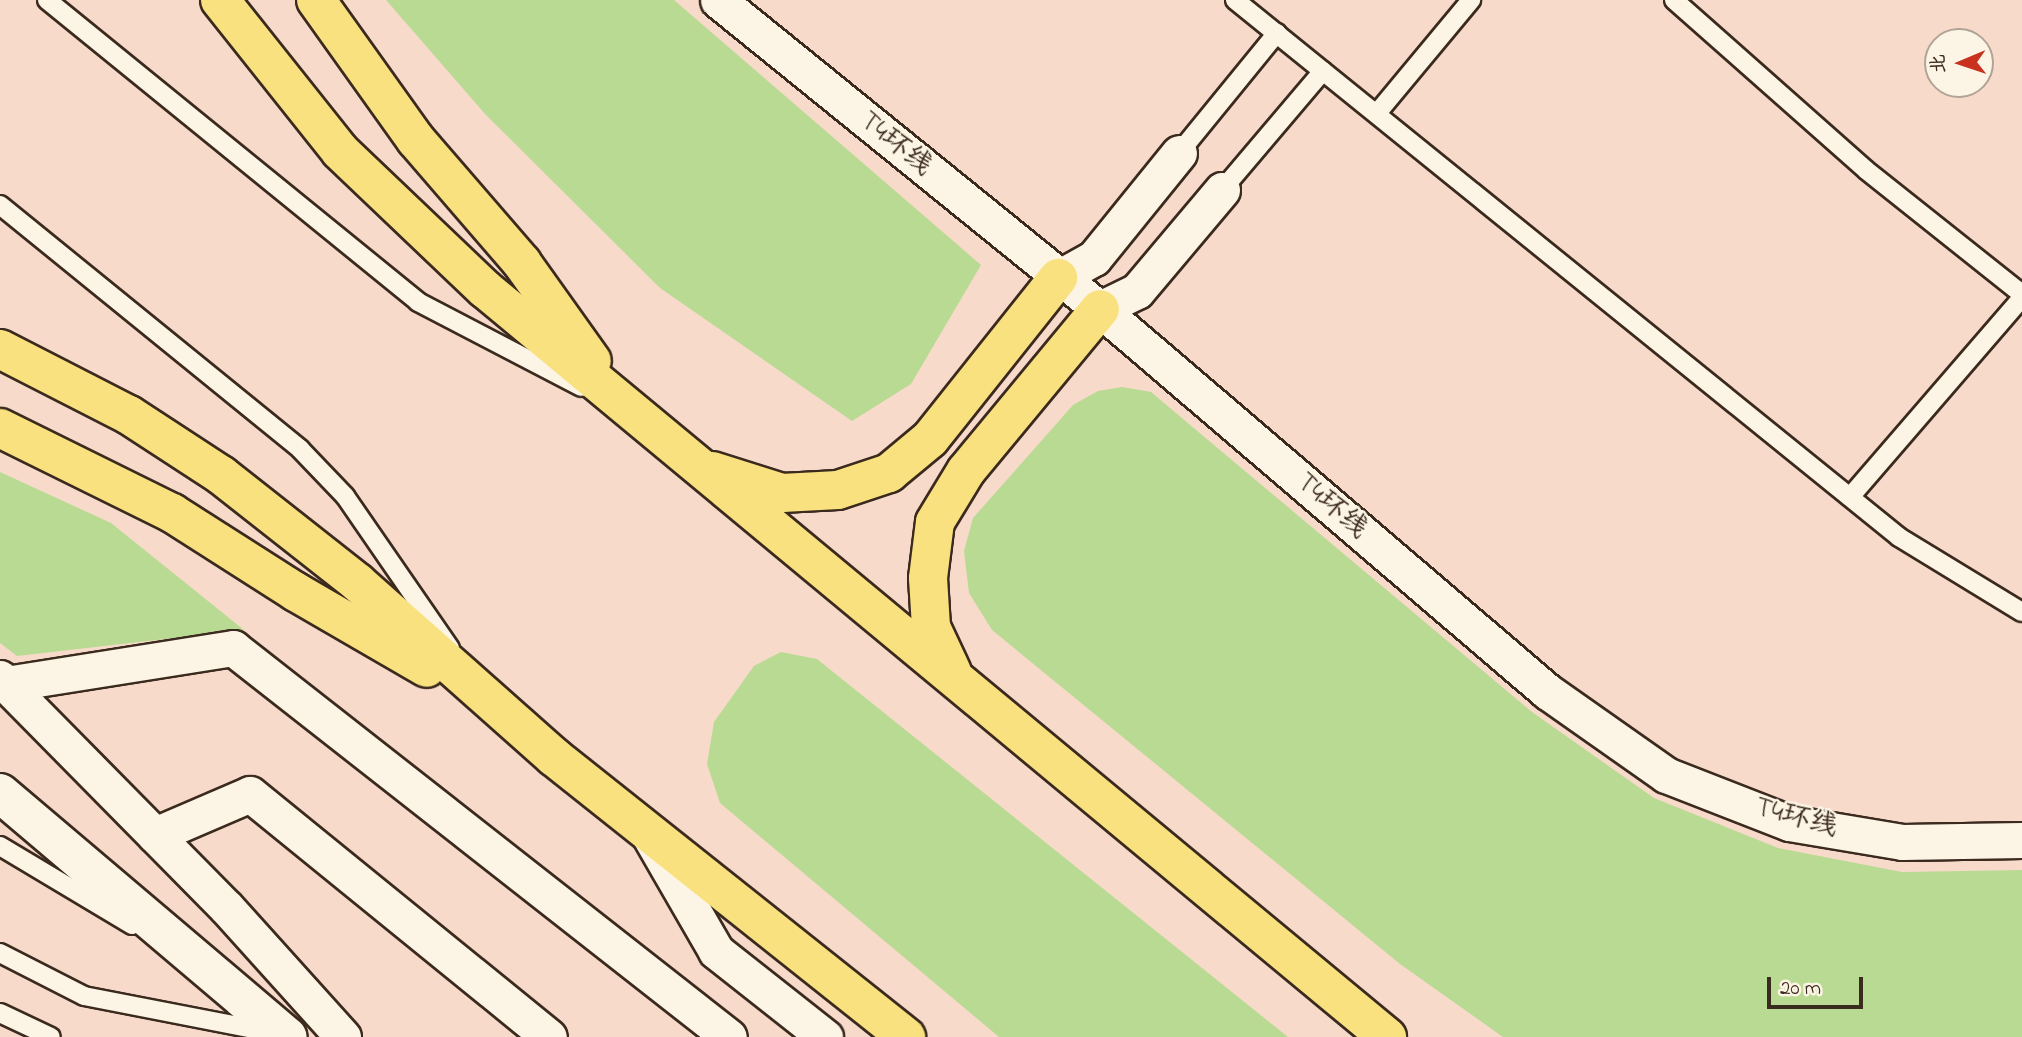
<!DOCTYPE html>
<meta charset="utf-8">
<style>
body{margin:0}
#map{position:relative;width:2022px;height:1037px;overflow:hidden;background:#fae9d9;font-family:"Indie Flower","LXGW WenKai TC",sans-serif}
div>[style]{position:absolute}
.built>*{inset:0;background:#f8dacb}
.green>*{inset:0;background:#b8da93}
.roads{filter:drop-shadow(2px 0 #3b2a1e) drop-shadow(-2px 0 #3b2a1e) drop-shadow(0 2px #3b2a1e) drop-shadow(0 -2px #3b2a1e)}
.service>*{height:18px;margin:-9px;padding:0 9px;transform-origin:9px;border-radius:9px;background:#fcf5e5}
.minor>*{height:35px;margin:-17.5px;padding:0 17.5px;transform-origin:17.5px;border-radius:17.5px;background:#fcf5e5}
.secondary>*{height:38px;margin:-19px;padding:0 19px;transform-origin:19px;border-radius:19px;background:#fcf5e5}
.primary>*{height:38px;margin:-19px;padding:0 19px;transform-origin:19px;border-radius:19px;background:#fae180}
span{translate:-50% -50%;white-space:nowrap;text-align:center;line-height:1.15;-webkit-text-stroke:5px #fcf5e5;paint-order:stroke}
.street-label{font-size:28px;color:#3b2a1e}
.north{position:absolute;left:1924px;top:28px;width:70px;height:70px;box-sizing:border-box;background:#fcf5e5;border:2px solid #afa495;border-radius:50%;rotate:268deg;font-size:19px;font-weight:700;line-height:28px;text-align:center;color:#3b2a1e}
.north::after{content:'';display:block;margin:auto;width:24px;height:32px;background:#c8321e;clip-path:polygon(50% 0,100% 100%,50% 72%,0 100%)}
.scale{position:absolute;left:1767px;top:977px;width:96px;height:32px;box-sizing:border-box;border:4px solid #3b2a1e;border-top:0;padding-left:9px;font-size:21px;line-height:24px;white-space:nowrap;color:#3b2a1e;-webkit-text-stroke:5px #fcf5e5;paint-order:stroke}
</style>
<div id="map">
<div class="built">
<div style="clip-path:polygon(evenodd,0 0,2022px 0,2022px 1037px,0 1037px,0 0,1938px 42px,1980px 42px,1980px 84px,1938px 84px,1938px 42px)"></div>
</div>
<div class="green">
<div style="clip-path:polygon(386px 0,674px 0,981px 265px,911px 384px,852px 421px,660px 288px,486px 115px)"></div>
<div style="clip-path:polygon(1122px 387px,1151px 392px,1532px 712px,1654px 798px,1778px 848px,1902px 872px,2022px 870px,2022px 1037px,1503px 1037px,1400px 964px,992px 630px,969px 593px,964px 551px,973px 518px,1073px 405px,1098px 391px)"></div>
<div style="clip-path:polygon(0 472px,111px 523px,244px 630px,17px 656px,0 643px)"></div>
<div style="clip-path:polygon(781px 652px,817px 659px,1288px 1037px,999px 1037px,720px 803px,707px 764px,714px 722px,754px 666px)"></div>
</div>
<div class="roads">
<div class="service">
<div style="left:47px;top:0;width:478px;rotate:39.1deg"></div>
<div style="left:418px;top:302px;width:184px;rotate:27.5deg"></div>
<div style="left:1235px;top:0;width:854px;rotate:38.96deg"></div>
<div style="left:1899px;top:537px;width:144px;rotate:31.4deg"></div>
<div style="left:1674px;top:0;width:256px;rotate:41.5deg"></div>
<div style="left:1866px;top:170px;width:199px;rotate:38.5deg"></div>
<div style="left:1378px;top:112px;width:146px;rotate:-50.3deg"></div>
<div style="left:1179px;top:153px;width:155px;rotate:-50.8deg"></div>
<div style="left:1222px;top:190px;width:156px;rotate:-49.7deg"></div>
<div style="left:0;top:205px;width:387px;rotate:39.1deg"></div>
<div style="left:300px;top:449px;width:65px;rotate:46.2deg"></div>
<div style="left:345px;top:496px;width:185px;rotate:55.4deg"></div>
<div style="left:1850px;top:497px;width:263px;rotate:-49.2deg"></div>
<div style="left:0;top:846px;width:154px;rotate:30.9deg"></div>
<div style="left:0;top:953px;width:94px;rotate:27.1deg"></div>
<div style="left:84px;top:996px;width:188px;rotate:11deg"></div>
<div style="left:0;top:1013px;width:56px;rotate:25.2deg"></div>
</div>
<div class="minor">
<div style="left:718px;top:0;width:491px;rotate:39deg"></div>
<div style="left:1100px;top:309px;width:589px;rotate:40.53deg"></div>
<div style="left:1548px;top:692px;width:144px;rotate:35.1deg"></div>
<div style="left:1666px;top:775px;width:132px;rotate:21.3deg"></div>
<div style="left:1789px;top:823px;width:115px;rotate:9.5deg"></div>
<div style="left:1902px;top:842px;width:120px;rotate:-1deg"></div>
<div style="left:1058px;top:278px;width:41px;rotate:-29.1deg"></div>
<div style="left:1094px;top:258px;width:135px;rotate:-51deg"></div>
<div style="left:1100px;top:309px;width:41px;rotate:-25.9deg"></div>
<div style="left:1137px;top:291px;width:132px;rotate:-49.9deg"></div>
<div style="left:0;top:678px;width:322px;rotate:45.4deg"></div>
<div style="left:226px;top:907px;width:175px;rotate:48deg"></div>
<div style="left:6px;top:684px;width:230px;rotate:-9deg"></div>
<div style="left:233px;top:648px;width:630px;rotate:38.11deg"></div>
<div style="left:648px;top:833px;width:136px;rotate:60deg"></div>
<div style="left:716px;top:951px;width:139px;rotate:38.3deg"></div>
<div style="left:155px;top:835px;width:103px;rotate:-23.3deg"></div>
<div style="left:250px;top:794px;width:385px;rotate:39.1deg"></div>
</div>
<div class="secondary">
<div style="left:0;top:793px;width:377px;rotate:40.3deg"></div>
</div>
<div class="primary">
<div style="left:220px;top:0;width:193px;rotate:51.5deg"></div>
<div style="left:340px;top:151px;width:200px;rotate:43.6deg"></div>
<div style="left:485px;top:289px;width:1172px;rotate:39.67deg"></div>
<div style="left:316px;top:0;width:172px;rotate:54.5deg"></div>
<div style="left:416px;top:140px;width:162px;rotate:49.2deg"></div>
<div style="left:522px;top:263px;width:120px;rotate:54.5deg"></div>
<div style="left:0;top:349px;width:145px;rotate:27.1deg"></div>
<div style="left:129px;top:415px;width:110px;rotate:33.1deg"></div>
<div style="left:221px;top:475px;width:174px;rotate:38.2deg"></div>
<div style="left:358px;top:583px;width:262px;rotate:41.6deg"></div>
<div style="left:554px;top:757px;width:450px;rotate:38.5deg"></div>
<div style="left:0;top:428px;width:192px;rotate:26.3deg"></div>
<div style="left:172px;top:513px;width:147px;rotate:32.5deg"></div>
<div style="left:296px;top:592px;width:151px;rotate:30.1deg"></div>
<div style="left:712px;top:471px;width:73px;rotate:17.4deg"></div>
<div style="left:782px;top:493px;width:56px;rotate:-3.1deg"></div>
<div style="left:838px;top:490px;width:54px;rotate:-18.4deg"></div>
<div style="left:889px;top:473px;width:53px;rotate:-39.7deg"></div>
<div style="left:930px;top:439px;width:206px;rotate:-51.5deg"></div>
<div style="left:952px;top:672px;width:50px;rotate:-115deg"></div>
<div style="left:931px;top:627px;width:49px;rotate:-93.5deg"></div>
<div style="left:928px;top:578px;width:56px;rotate:-82.9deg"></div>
<div style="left:935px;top:522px;width:60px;rotate:-58.7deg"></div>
<div style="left:966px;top:471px;width:210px;rotate:-50.4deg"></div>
</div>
</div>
<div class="street-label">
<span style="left:895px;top:145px;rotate:39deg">T4环线</span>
<span style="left:1331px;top:507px;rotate:41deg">T4环线</span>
<span style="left:1796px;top:819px;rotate:15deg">T4环线</span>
</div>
<div class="north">北</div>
<div class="scale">20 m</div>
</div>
